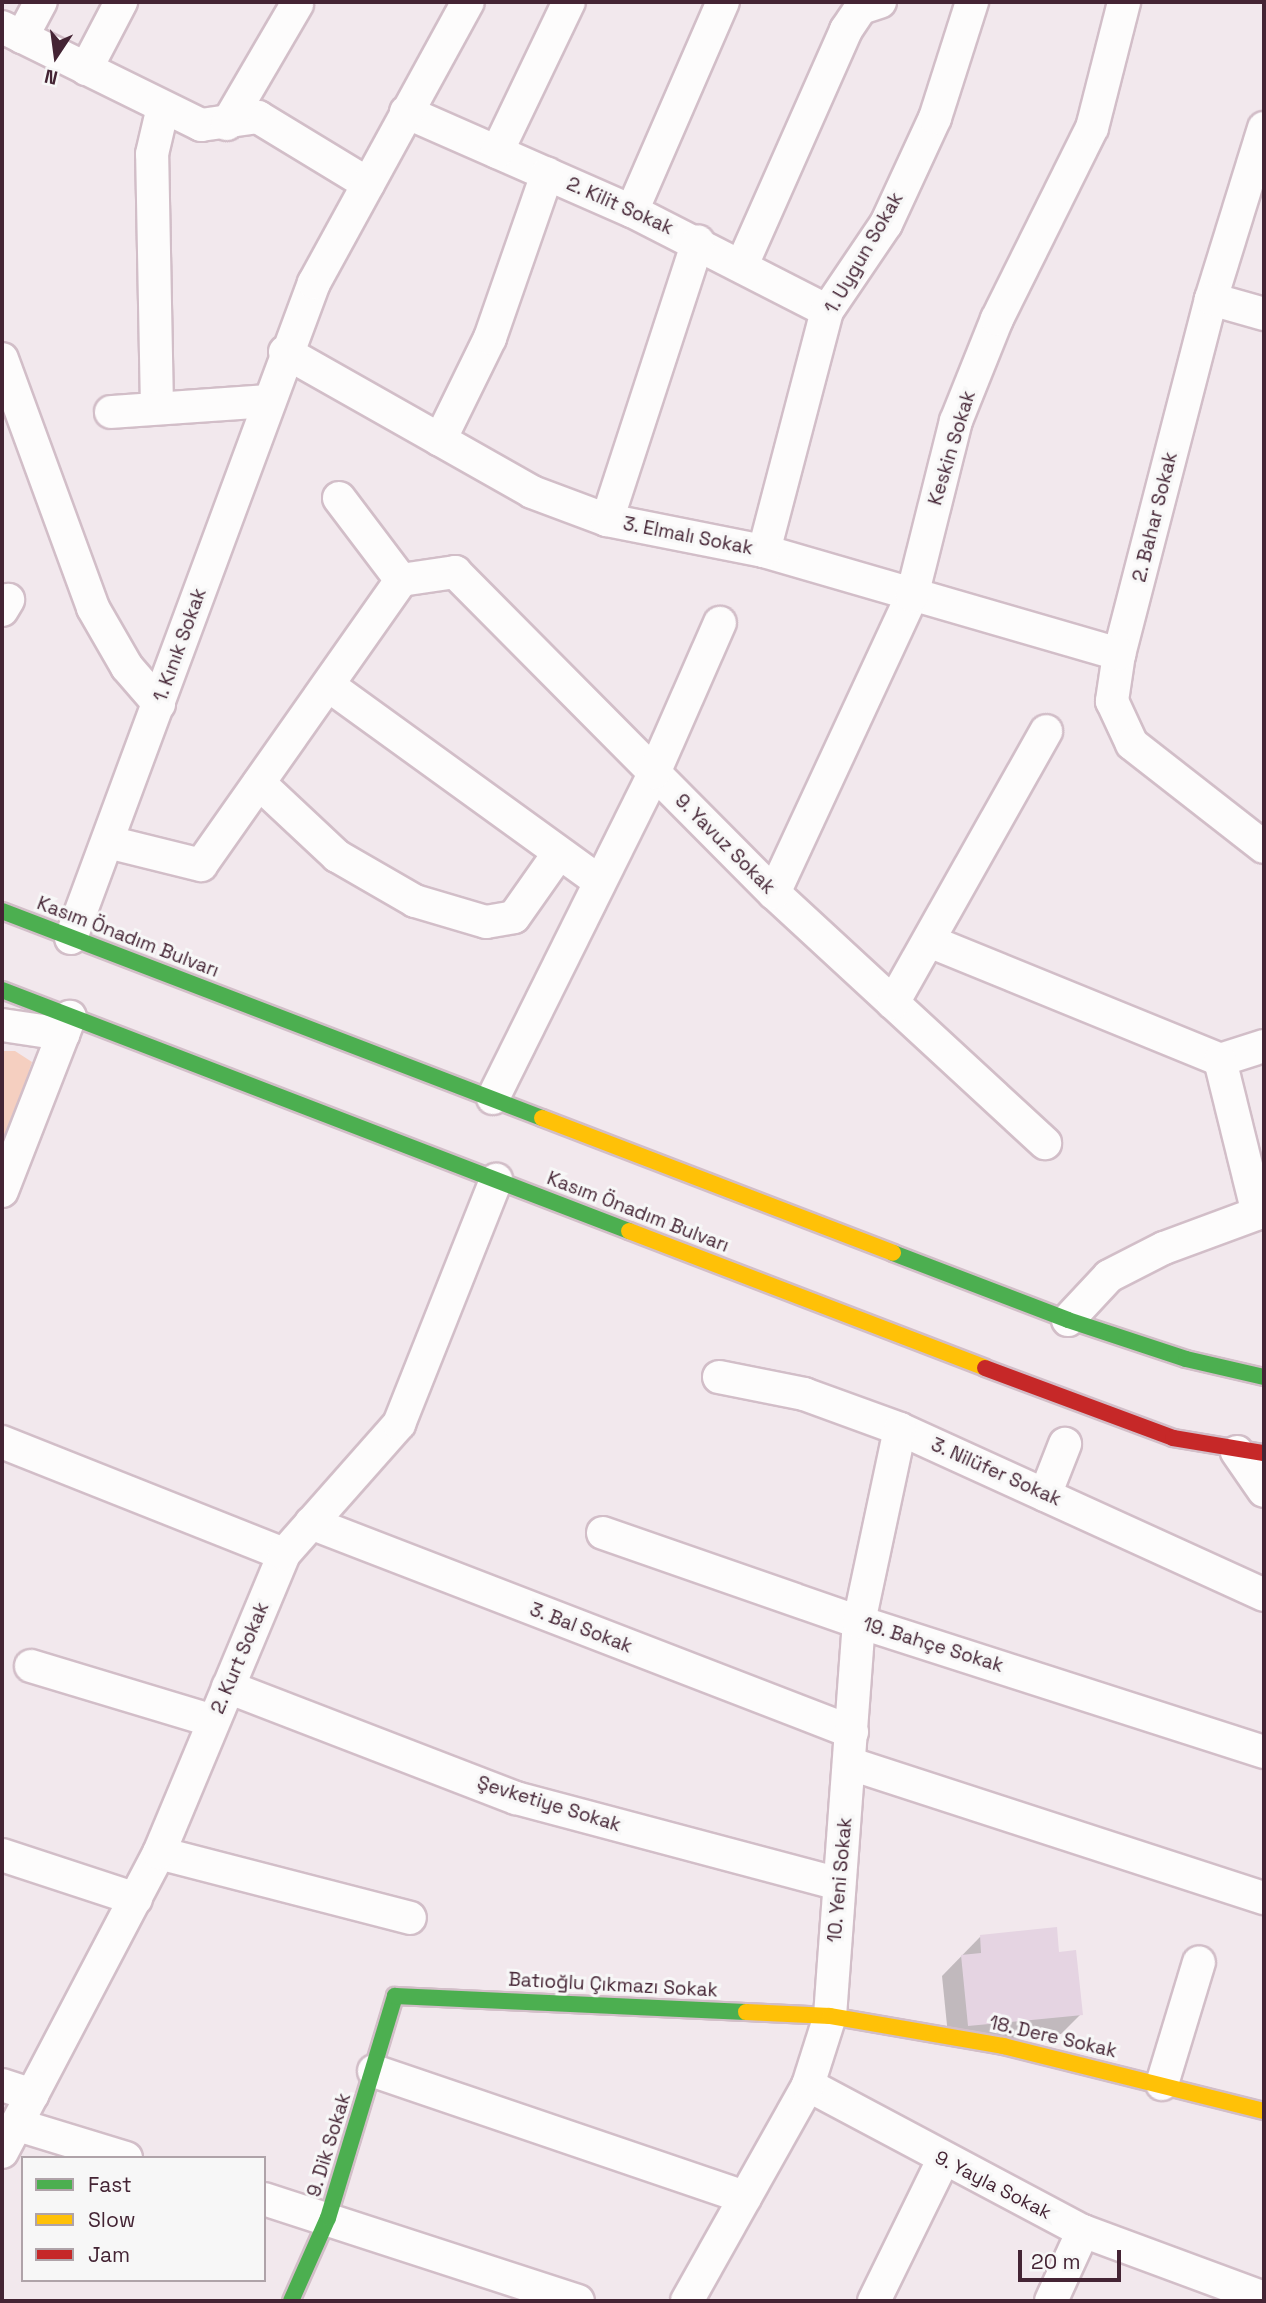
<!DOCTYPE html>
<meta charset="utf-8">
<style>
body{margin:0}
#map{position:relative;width:1266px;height:2303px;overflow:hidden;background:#f2e8ed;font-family:"Space Grotesk",sans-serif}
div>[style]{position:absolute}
.green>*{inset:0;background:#f5cfc0}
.shadow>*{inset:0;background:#0003}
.building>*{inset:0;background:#e5d4e2}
.roads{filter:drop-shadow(2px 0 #d2bec8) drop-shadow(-2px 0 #d2bec8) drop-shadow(0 2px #d2bec8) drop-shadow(0 -2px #d2bec8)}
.street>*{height:32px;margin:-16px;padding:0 16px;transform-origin:16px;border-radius:16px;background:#fdfcfc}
.fast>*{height:16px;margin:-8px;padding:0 8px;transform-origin:8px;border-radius:8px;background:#4caf50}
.slow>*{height:16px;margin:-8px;padding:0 8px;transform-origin:8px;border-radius:8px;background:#ffc107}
.jam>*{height:16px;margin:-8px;padding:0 8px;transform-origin:8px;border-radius:8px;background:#c62828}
span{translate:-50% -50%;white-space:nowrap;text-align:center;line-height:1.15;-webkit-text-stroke:6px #f7f7f7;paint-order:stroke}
.street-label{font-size:19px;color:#442434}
.frame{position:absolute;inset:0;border:4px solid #442434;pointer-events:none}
.legend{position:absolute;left:21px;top:2156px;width:245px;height:126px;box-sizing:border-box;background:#f7f7f7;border:2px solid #afa3a9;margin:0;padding:9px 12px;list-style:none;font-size:21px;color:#442434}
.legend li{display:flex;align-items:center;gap:14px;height:35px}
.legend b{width:35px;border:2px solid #afa3a9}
.north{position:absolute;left:21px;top:21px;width:70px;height:70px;-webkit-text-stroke:5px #f7f7f7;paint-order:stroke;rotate:193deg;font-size:19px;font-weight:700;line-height:28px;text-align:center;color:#442434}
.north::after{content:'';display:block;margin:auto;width:24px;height:32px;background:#442434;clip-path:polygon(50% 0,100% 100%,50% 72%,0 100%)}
.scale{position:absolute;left:1018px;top:2250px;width:103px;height:32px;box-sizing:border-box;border:4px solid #442434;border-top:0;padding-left:9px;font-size:21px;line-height:24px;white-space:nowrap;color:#442434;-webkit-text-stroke:5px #f7f7f7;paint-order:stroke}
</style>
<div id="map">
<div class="green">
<div style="clip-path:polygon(2px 1051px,15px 1051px,32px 1062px,2px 1154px)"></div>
</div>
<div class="shadow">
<div style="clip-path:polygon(980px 1937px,1058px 1954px,1081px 2014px,1061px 2034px,949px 2045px,942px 1976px)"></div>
</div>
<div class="building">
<div style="clip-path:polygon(1057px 1927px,1059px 1952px,1076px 1950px,1083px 2015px,968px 2026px,961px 1955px,981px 1953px,980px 1935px)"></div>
</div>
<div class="roads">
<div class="street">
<div style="left:2px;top:27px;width:222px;rotate:26.2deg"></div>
<div style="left:201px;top:125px;width:58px;rotate:-8deg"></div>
<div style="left:258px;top:117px;width:129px;rotate:31.3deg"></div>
<div style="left:22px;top:37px;width:40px;rotate:-62deg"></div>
<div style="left:86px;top:69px;width:76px;rotate:-62.4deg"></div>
<div style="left:406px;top:112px;width:247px;rotate:23.7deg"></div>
<div style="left:632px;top:211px;width:219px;rotate:27.1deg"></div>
<div style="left:227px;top:124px;width:139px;rotate:-59.7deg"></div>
<div style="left:1264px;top:128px;width:179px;rotate:107.2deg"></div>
<div style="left:1211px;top:299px;width:367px;rotate:104.5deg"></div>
<div style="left:1119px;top:654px;width:48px;rotate:98.5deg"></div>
<div style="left:1112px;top:701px;width:47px;rotate:65.1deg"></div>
<div style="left:1132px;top:744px;width:167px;rotate:38deg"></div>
<div style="left:497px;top:152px;width:166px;rotate:-64.4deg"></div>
<div style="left:632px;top:211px;width:228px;rotate:-66.5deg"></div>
<div style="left:742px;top:265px;width:257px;rotate:-66.1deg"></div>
<div style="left:846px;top:30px;width:27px;rotate:-56deg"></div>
<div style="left:861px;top:8px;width:20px;rotate:-18deg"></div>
<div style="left:1211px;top:299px;width:55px;rotate:15.8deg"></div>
<div style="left:285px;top:352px;width:284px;rotate:29.5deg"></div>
<div style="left:532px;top:492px;width:80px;rotate:20.5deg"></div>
<div style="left:607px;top:520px;width:160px;rotate:11.2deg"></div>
<div style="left:764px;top:551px;width:370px;rotate:16.2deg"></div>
<div style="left:2px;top:359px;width:265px;rotate:69.9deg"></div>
<div style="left:93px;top:608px;width:68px;rotate:60deg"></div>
<div style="left:127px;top:667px;width:49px;rotate:49.1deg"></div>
<div style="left:157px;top:408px;width:254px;rotate:-91.1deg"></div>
<div style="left:152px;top:154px;width:48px;rotate:-76.8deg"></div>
<div style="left:111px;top:412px;width:156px;rotate:-4deg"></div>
<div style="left:440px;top:440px;width:114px;rotate:-63.9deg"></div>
<div style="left:490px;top:338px;width:174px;rotate:-70.8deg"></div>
<div style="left:339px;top:498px;width:103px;rotate:52.9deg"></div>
<div style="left:607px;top:520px;width:293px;rotate:-71.9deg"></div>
<div style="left:764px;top:551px;width:248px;rotate:-75.3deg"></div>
<div style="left:827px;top:311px;width:105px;rotate:-55.9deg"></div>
<div style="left:886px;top:224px;width:117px;rotate:-65.2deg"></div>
<div style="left:935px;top:118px;width:122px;rotate:-72.3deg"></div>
<div style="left:401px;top:580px;width:55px;rotate:-8.4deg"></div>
<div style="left:455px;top:572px;width:453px;rotate:45.2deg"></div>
<div style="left:774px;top:893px;width:369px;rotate:42.7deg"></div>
<div style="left:2px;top:610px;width:12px;rotate:-59deg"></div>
<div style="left:328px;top:685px;width:334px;rotate:35.9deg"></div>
<div style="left:259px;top:783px;width:107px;rotate:43.1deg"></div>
<div style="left:337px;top:856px;width:90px;rotate:30deg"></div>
<div style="left:415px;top:901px;width:74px;rotate:16.5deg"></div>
<div style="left:486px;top:922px;width:28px;rotate:-10deg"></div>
<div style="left:514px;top:917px;width:78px;rotate:-54.9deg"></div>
<div style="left:108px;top:842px;width:96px;rotate:13.9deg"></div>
<div style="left:201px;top:865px;width:348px;rotate:-54.9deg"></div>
<div style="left:774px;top:893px;width:327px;rotate:-65.1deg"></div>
<div style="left:912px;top:596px;width:180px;rotate:-75.9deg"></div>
<div style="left:956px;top:421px;width:110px;rotate:-68.1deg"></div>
<div style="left:997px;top:319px;width:213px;rotate:-63.6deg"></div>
<div style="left:1092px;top:128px;width:130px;rotate:-75.7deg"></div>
<div style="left:71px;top:938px;width:699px;rotate:-69.65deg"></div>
<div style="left:314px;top:283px;width:320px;rotate:-61.3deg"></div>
<div style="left:929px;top:941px;width:314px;rotate:22.2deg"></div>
<div style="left:1220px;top:1060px;width:46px;rotate:-17.7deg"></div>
<div style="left:893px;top:1003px;width:312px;rotate:-60.6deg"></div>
<div style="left:2px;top:1025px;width:62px;rotate:8.4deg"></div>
<div style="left:1220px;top:1060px;width:158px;rotate:76.1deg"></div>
<div style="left:493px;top:1098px;width:363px;rotate:-63.6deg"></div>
<div style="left:654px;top:773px;width:164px;rotate:-66.3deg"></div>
<div style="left:2px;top:1191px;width:187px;rotate:-68.7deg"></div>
<div style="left:1068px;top:1320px;width:60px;rotate:-47deg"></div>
<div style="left:1109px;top:1276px;width:62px;rotate:-27deg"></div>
<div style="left:1164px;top:1248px;width:107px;rotate:-20.3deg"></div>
<div style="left:719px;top:1377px;width:87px;rotate:11.3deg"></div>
<div style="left:804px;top:1394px;width:102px;rotate:20deg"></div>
<div style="left:900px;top:1429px;width:400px;rotate:24.5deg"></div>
<div style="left:2px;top:1442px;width:303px;rotate:21.7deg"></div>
<div style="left:1237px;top:1452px;width:47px;rotate:55.3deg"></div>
<div style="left:1045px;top:1495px;width:55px;rotate:-68.6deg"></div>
<div style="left:311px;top:1523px;width:580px;rotate:21.12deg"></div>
<div style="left:603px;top:1533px;width:271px;rotate:19.2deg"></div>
<div style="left:859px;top:1622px;width:425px;rotate:17.8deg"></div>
<div style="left:31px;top:1666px;width:190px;rotate:16.8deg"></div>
<div style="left:228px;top:1687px;width:309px;rotate:21.1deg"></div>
<div style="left:516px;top:1798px;width:334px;rotate:14.9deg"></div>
<div style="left:851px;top:1764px;width:434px;rotate:18deg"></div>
<div style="left:159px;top:1853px;width:259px;rotate:14.5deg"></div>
<div style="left:2px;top:1855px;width:141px;rotate:18.2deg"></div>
<div style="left:374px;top:2071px;width:392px;rotate:18.8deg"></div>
<div style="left:1162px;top:2084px;width:127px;rotate:-73.1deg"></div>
<div style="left:2px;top:2085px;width:32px;rotate:18deg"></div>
<div style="left:808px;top:2085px;width:311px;rotate:28deg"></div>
<div style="left:1083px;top:2231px;width:193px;rotate:20.3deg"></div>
<div style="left:18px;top:2125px;width:113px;rotate:17deg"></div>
<div style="left:2px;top:2152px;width:338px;rotate:-62.3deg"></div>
<div style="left:159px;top:1853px;width:324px;rotate:-67.3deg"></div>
<div style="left:284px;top:1554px;width:174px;rotate:-48.5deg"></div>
<div style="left:399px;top:1424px;width:263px;rotate:-68.3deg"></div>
<div style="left:264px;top:2199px;width:330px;rotate:18deg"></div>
<div style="left:687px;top:2301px;width:248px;rotate:-60.7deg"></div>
<div style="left:808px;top:2085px;width:72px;rotate:-72.3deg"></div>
<div style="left:830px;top:2016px;width:395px;rotate:-85.8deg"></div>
<div style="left:859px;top:1622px;width:197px;rotate:-78deg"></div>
<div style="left:874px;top:2301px;width:157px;rotate:-63.9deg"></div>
<div style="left:1051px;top:2301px;width:77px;rotate:-65.4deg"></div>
</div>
<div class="fast">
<div style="left:2px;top:911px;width:578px;rotate:20.97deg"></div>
<div style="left:2px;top:990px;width:672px;rotate:21.03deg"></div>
<div style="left:893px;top:1253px;width:187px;rotate:20.9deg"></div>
<div style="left:1068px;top:1320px;width:124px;rotate:18.3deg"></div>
<div style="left:1186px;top:1359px;width:80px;rotate:13deg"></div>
<div style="left:291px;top:2301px;width:91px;rotate:-66deg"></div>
<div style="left:328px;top:2218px;width:232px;rotate:-73.2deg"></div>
<div style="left:395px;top:1996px;width:351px;rotate:2.6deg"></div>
</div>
<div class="slow">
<div style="left:542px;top:1118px;width:376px;rotate:21deg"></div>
<div style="left:629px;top:1231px;width:381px;rotate:21deg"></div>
<div style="left:746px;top:2012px;width:84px;rotate:2.7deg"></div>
<div style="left:830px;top:2016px;width:176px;rotate:9.8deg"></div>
<div style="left:1003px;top:2046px;width:269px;rotate:14deg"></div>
</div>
<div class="jam">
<div style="left:985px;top:1368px;width:201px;rotate:20.4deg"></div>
<div style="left:1173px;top:1438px;width:92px;rotate:9.4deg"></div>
</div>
</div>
<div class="street-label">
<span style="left:620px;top:206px;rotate:24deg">2. Kilit Sokak</span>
<span style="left:864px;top:253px;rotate:-60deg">1. Uygun Sokak</span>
<span style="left:952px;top:448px;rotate:-73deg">Keskin Sokak</span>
<span style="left:1155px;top:517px;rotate:-76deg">2. Bahar Sokak</span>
<span style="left:688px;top:536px;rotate:11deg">3. Elmalı Sokak</span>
<span style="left:180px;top:645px;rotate:-70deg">1. Kınık Sokak</span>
<span style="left:725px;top:844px;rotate:45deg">9. Yavuz Sokak</span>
<span style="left:128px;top:937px;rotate:21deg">Kasım Önadım Bulvarı</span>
<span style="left:638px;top:1212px;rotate:21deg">Kasım Önadım Bulvarı</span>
<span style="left:996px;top:1472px;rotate:24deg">3. Nilüfer Sokak</span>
<span style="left:581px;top:1628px;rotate:21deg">3. Bal Sokak</span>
<span style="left:933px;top:1645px;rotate:17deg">19. Bahçe Sokak</span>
<span style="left:240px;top:1658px;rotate:-67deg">2. Kurt Sokak</span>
<span style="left:549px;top:1804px;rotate:17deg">Şevketiye Sokak</span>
<span style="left:840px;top:1880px;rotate:-85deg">10. Yeni Sokak</span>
<span style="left:613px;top:1985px;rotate:3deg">Batıoğlu Çıkmazı Sokak</span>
<span style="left:1053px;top:2037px;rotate:13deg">18. Dere Sokak</span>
<span style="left:329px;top:2145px;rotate:-73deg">9. Dik Sokak</span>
<span style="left:993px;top:2185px;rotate:27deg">9. Yayla Sokak</span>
</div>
<div class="frame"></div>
<ul class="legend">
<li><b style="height:9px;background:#4caf50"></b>Fast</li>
<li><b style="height:9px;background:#ffc107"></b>Slow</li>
<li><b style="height:9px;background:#c62828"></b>Jam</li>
</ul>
<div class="north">N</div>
<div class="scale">20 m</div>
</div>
